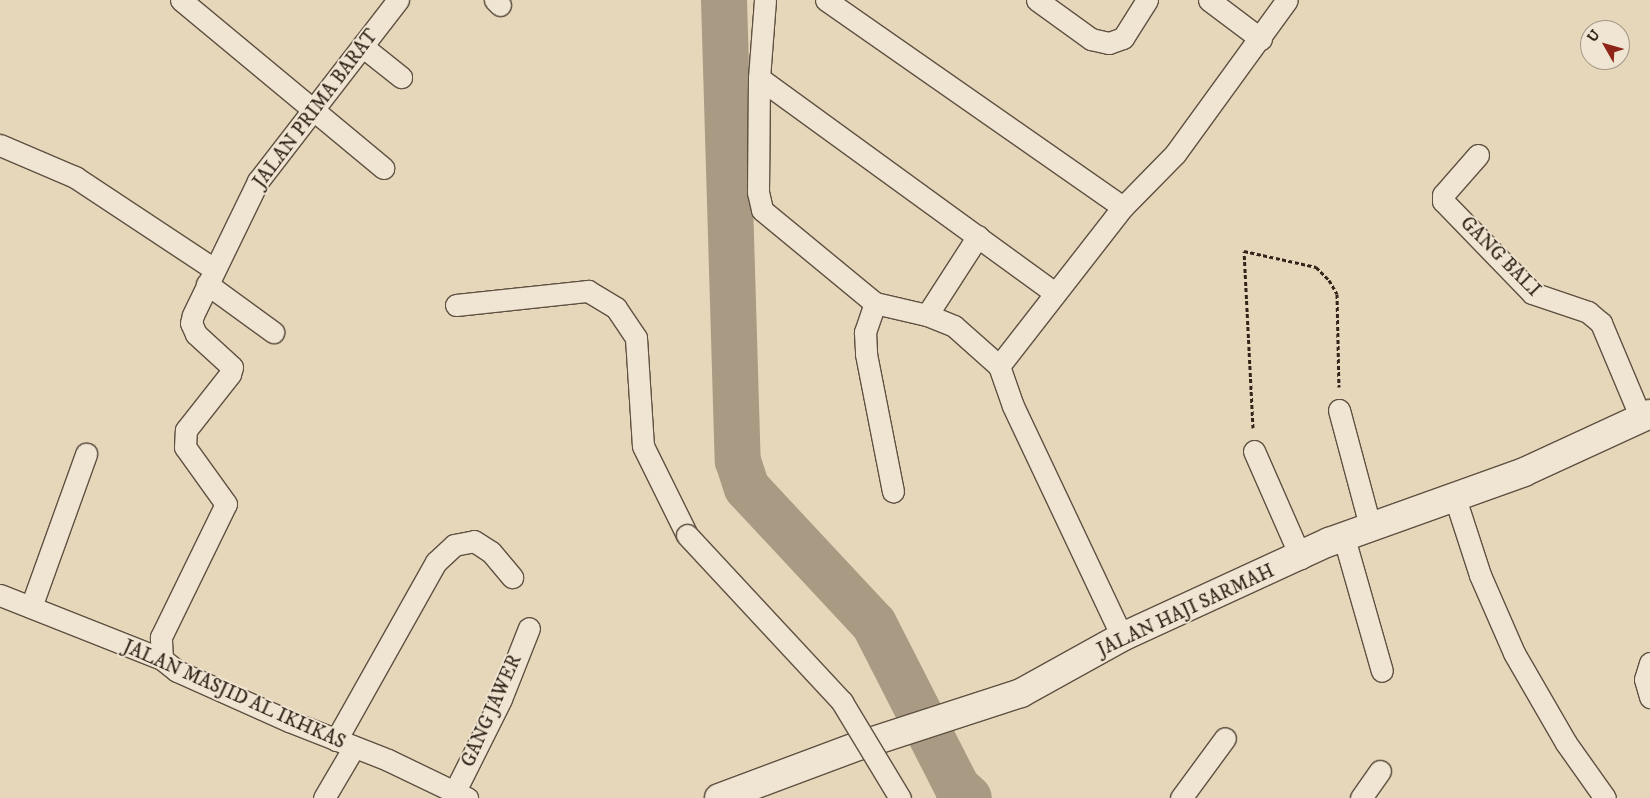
<!DOCTYPE html>
<style>
body{margin:0}
#map{position:relative;width:1650px;height:798px;overflow:hidden;background:#e6d7ba;font-family:"IM FELL DW Pica",serif}
div>[style]{position:absolute}
.river>*{height:46px;margin:-23px;padding:0 23px;transform-origin:23px;border-radius:23px;background:#a99a84}
.path>*{height:3px;margin-top:-1.5px;transform-origin:0;background:repeating-linear-gradient(90deg,#32241a 0 4px,transparent 0 6.5px)}
.roads{filter:drop-shadow(1px 0 #5f5142) drop-shadow(-1px 0 #5f5142) drop-shadow(0 1px #5f5142) drop-shadow(0 -1px #5f5142)}
.street>*{height:21px;margin:-10.5px;padding:0 10.5px;transform-origin:10.5px;border-radius:10.5px;background:#efe5d2}
.secondary>*{height:28px;margin:-14px;padding:0 14px;transform-origin:14px;border-radius:14px;background:#efe5d2}
.bridges{filter:drop-shadow(1px 0 #5f5142) drop-shadow(-1px 0 #5f5142) drop-shadow(0 1px #5f5142) drop-shadow(0 -1px #5f5142)}
.street-bridge>*{height:21px;margin:-10.5px;padding:0 10.5px;transform-origin:10.5px;border-radius:10.5px;background:#efe5d2}
span{translate:-50% -50%;white-space:nowrap;text-align:center;line-height:1.15;-webkit-text-stroke:4px #efe5d2;paint-order:stroke}
.street-label{font-size:19px;color:#32241a}
.north{position:absolute;left:1580px;top:20px;width:50px;height:50px;box-sizing:border-box;background:#efe5d2;border:1px solid #a39888;border-radius:50%;rotate:308deg;font-size:14px;font-weight:700;line-height:20px;text-align:center;color:#32241a}
.north::after{content:'';display:block;margin:auto;width:18px;height:22px;background:#8f2418;clip-path:polygon(50% 0,100% 100%,50% 72%,0 100%)}
</style>
<div id="map">
<div class="river">
<div style="left:724px;top:0;width:461px;rotate:88.3deg"></div>
<div style="left:738px;top:461px;width:28px;rotate:72deg"></div>
<div style="left:747px;top:488px;width:186px;rotate:47deg"></div>
<div style="left:874px;top:624px;width:183px;rotate:63deg"></div>
<div style="left:957px;top:787px;width:16px;rotate:43deg"></div>
</div>
<div class="path">
<div style="left:1253px;top:428px;width:177px;rotate:-92.9deg"></div>
<div style="left:1244px;top:251px;width:74px;rotate:12.5deg"></div>
<div style="left:1316px;top:267px;width:18px;rotate:45deg"></div>
<div style="left:1329px;top:280px;width:16px;rotate:60deg"></div>
<div style="left:1337px;top:294px;width:93px;rotate:88.8deg"></div>
</div>
<div class="roads">
<div class="street">
<div style="left:181px;top:0;width:263px;rotate:39.7deg"></div>
<div style="left:495px;top:0;width:7px;rotate:45deg"></div>
<div style="left:765px;top:0;width:78px;rotate:94.4deg"></div>
<div style="left:759px;top:78px;width:114px;rotate:90.5deg"></div>
<div style="left:758px;top:192px;width:18px;rotate:77deg"></div>
<div style="left:762px;top:210px;width:146px;rotate:39.5deg"></div>
<div style="left:875px;top:303px;width:53px;rotate:13deg"></div>
<div style="left:927px;top:315px;width:29px;rotate:22deg"></div>
<div style="left:954px;top:326px;width:60px;rotate:41.6deg"></div>
<div style="left:999px;top:366px;width:42px;rotate:70.7deg"></div>
<div style="left:1013px;top:406px;width:255px;rotate:64.7deg"></div>
<div style="left:826px;top:0;width:362px;rotate:34.9deg"></div>
<div style="left:1037px;top:0;width:67px;rotate:35.8deg"></div>
<div style="left:1091px;top:39px;width:18px;rotate:13deg"></div>
<div style="left:1109px;top:43px;width:15px;rotate:-20deg"></div>
<div style="left:1123px;top:38px;width:45px;rotate:-57.7deg"></div>
<div style="left:1209px;top:0;width:65px;rotate:36.9deg"></div>
<div style="left:362px;top:46px;width:50px;rotate:38.5deg"></div>
<div style="left:759px;top:78px;width:366px;rotate:36deg"></div>
<div style="left:0;top:145px;width:82px;rotate:23.1deg"></div>
<div style="left:75px;top:177px;width:167px;rotate:33.5deg"></div>
<div style="left:1478px;top:155px;width:53px;rotate:131.2deg"></div>
<div style="left:1443px;top:195px;width:6px;rotate:90deg"></div>
<div style="left:1443px;top:201px;width:128px;rotate:45.9deg"></div>
<div style="left:1532px;top:293px;width:59px;rotate:18.7deg"></div>
<div style="left:1588px;top:312px;width:17px;rotate:40deg"></div>
<div style="left:1601px;top:323px;width:103px;rotate:67.2deg"></div>
<div style="left:207px;top:284px;width:82px;rotate:36deg"></div>
<div style="left:875px;top:303px;width:31px;rotate:109deg"></div>
<div style="left:865px;top:332px;width:22px;rotate:87deg"></div>
<div style="left:866px;top:354px;width:140px;rotate:78.9deg"></div>
<div style="left:456px;top:305px;width:133px;rotate:-6.1deg"></div>
<div style="left:588px;top:291px;width:33px;rotate:31deg"></div>
<div style="left:616px;top:308px;width:36px;rotate:56deg"></div>
<div style="left:636px;top:338px;width:108px;rotate:86.3deg"></div>
<div style="left:643px;top:446px;width:99px;rotate:63.7deg"></div>
<div style="left:927px;top:315px;width:94px;rotate:-57.2deg"></div>
<div style="left:999px;top:366px;width:202px;rotate:-52.1deg"></div>
<div style="left:1123px;top:207px;width:74px;rotate:-45.5deg"></div>
<div style="left:1175px;top:154px;width:190px;rotate:-54deg"></div>
<div style="left:1339px;top:410px;width:120px;rotate:75deg"></div>
<div style="left:1254px;top:451px;width:117px;rotate:66.3deg"></div>
<div style="left:1455px;top:498px;width:81px;rotate:72deg"></div>
<div style="left:1480px;top:575px;width:85px;rotate:66.4deg"></div>
<div style="left:1514px;top:653px;width:104px;rotate:60deg"></div>
<div style="left:1566px;top:743px;width:67px;rotate:54.7deg"></div>
<div style="left:1344px;top:538px;width:138px;rotate:74.1deg"></div>
<div style="left:0;top:595px;width:174px;rotate:21.6deg"></div>
<div style="left:162px;top:659px;width:19px;rotate:39deg"></div>
<div style="left:177px;top:671px;width:123px;rotate:24.1deg"></div>
<div style="left:289px;top:721px;width:106px;rotate:21.5deg"></div>
<div style="left:388px;top:760px;width:88px;rotate:25.7deg"></div>
<div style="left:31px;top:607px;width:163px;rotate:-70.2deg"></div>
<div style="left:162px;top:659px;width:22px;rotate:-93deg"></div>
<div style="left:161px;top:637px;width:148px;rotate:-64deg"></div>
<div style="left:226px;top:504px;width:70px;rotate:-125.7deg"></div>
<div style="left:185px;top:447px;width:17px;rotate:-87deg"></div>
<div style="left:186px;top:430px;width:71px;rotate:-51.8deg"></div>
<div style="left:230px;top:374px;width:7px;rotate:-74deg"></div>
<div style="left:232px;top:367px;width:49px;rotate:-137.5deg"></div>
<div style="left:196px;top:334px;width:12px;rotate:-114deg"></div>
<div style="left:191px;top:323px;width:8px;rotate:-76deg"></div>
<div style="left:193px;top:315px;width:149px;rotate:-64.1deg"></div>
<div style="left:258px;top:181px;width:229px;rotate:-52.3deg"></div>
<div style="left:1650px;top:663px;width:17px;rotate:107deg"></div>
<div style="left:1645px;top:679px;width:19px;rotate:74deg"></div>
<div style="left:336px;top:740px;width:204px;rotate:-60.7deg"></div>
<div style="left:436px;top:562px;width:25px;rotate:-43deg"></div>
<div style="left:454px;top:545px;width:20px;rotate:-11deg"></div>
<div style="left:474px;top:541px;width:20px;rotate:33deg"></div>
<div style="left:491px;top:552px;width:33px;rotate:50deg"></div>
<div style="left:454px;top:793px;width:105px;rotate:-63.4deg"></div>
<div style="left:501px;top:699px;width:76px;rotate:-68.5deg"></div>
<div style="left:324px;top:798px;width:59px;rotate:-59.5deg"></div>
<div style="left:1181px;top:798px;width:74px;rotate:-53.7deg"></div>
<div style="left:1361px;top:798px;width:33px;rotate:-55deg"></div>
</div>
<div class="secondary">
<div style="left:719px;top:798px;width:152px;rotate:-20.5deg"></div>
<div style="left:861px;top:745px;width:168px;rotate:-18deg"></div>
<div style="left:1021px;top:693px;width:115px;rotate:-29deg"></div>
<div style="left:1122px;top:637px;width:228px;rotate:-24.7deg"></div>
<div style="left:1329px;top:542px;width:207px;rotate:-19.7deg"></div>
<div style="left:1524px;top:472px;width:139px;rotate:-24.7deg"></div>
</div>
</div>
<div class="bridges">
<div class="street-bridge">
<div style="left:687px;top:535px;width:228px;rotate:47.1deg"></div>
<div style="left:842px;top:702px;width:112px;rotate:58.9deg"></div>
</div>
</div>
<div class="street-label">
<span style="left:316px;top:109px;rotate:-53deg">JALAN PRIMA BARAT</span>
<span style="left:1500px;top:257px;rotate:45deg">GANG BALI</span>
<span style="left:1186px;top:611px;rotate:-25deg">JALAN HAJI SARMAH</span>
<span style="left:234px;top:695px;rotate:24deg">JALAN MASJID AL IKHKAS</span>
<span style="left:492px;top:711px;rotate:-66deg">GANG JAWER</span>
</div>
<div class="north">U</div>
</div>
